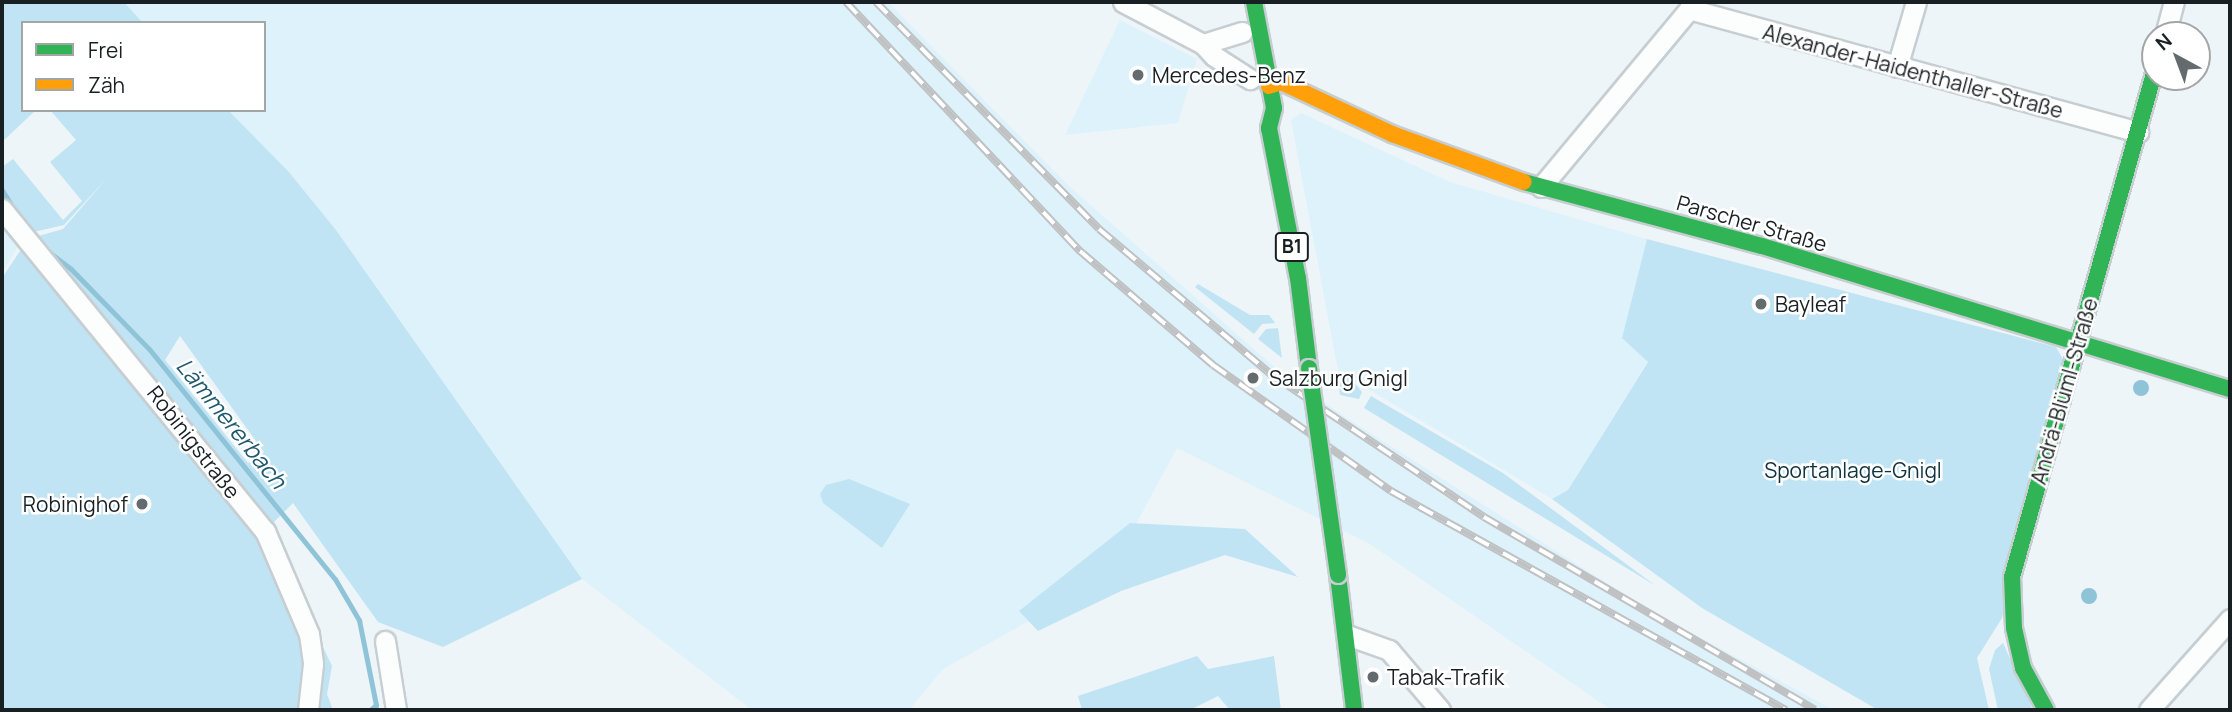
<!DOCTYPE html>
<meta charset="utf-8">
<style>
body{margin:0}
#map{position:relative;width:2232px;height:712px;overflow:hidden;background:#edf5f9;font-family:Manrope,sans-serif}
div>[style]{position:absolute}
.built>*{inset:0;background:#def2fb}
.green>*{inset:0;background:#c0e4f3}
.water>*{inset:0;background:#8ec3d8}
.round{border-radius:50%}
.stream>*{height:5px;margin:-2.5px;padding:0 2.5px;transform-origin:2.5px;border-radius:2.5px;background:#8ec3d8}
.roads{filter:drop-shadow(2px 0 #c7ced2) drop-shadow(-2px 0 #c7ced2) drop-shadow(0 2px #c7ced2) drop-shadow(0 -2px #c7ced2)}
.street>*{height:19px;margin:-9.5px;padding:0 9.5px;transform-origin:9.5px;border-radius:9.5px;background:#fcfefe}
.fast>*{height:16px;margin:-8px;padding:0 8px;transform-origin:8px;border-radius:8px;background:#30b455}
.slow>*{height:16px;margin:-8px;padding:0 8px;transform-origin:8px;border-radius:8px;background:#ff9f0a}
.rail>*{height:8px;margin-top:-4px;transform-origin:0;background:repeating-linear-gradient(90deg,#fff 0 16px,#bfc1c2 0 32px);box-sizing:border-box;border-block:2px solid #bfc1c2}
.bridges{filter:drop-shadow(2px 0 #c7ced2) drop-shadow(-2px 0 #c7ced2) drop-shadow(0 2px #c7ced2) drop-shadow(0 -2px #c7ced2)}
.fast-bridge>*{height:16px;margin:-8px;padding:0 8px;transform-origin:8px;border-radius:8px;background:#30b455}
.dots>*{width:19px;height:19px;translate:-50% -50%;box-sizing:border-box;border:4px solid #fff;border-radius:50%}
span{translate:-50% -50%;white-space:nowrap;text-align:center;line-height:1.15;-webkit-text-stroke:5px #fff;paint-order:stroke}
.shield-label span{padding:2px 5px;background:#fff;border:2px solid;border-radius:5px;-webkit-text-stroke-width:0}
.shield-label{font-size:19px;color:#192023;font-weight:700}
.street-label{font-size:21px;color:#192023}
.poi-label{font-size:21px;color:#192023}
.left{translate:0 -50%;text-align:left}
.right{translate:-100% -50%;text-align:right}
.park-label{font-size:21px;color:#0f323f}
.water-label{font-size:23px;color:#1f596e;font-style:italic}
.frame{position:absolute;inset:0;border:4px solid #192023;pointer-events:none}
.legend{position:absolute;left:21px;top:21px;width:245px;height:91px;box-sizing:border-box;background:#fff;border:2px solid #a3a6a7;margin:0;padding:9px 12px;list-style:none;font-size:21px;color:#192023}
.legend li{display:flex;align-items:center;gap:14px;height:35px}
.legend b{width:35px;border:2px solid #a3a6a7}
.north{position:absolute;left:2141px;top:21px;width:70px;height:70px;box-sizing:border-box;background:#fff;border:2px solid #a3a6a7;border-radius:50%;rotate:319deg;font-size:19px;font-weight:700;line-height:28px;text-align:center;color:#192023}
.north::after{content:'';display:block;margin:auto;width:24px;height:32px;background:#636b6e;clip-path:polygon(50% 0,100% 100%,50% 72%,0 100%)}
</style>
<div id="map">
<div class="built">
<div style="clip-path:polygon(124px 2px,888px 2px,1069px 186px,1273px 366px,1342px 415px,1649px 610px,1834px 710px,1611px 710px,1370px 544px,1177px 448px,1127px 541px,1031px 620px,943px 669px,909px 710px,752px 710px,582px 579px,336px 230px,288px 171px,228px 110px,264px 110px,264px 23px,143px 23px)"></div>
<div style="clip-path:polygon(1120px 20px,1197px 59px,1178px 123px,1065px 135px)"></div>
<div style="clip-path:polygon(1301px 113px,1450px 182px,1647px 239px,1622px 338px,1648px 361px,1568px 490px,1552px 499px,1338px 371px,1291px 120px)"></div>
<div style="clip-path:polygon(2px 221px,21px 242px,2px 273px)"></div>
</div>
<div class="green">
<div style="clip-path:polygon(2px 2px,124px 2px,143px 23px,23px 23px,23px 110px,36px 110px,2px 142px)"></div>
<div style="clip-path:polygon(evenodd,50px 110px,228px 110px,288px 171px,336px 230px,582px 579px,443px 647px,378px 622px,293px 503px,265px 531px,298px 595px,308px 710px,2px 710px,2px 278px,28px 239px,63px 229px,107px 178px,64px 225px,29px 233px,2px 197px,2px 167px,13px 159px,63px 220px,82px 201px,50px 162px,76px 140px,50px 110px,180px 336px,264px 452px,259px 457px,248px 463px,165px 360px,180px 336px)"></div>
<div style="clip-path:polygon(1647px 239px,2056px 347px,2064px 361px,2002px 618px,1977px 658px,1989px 710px,1878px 710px,1702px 608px,1552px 499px,1568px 490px,1648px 362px,1622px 338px)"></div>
<div style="clip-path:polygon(1198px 284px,1250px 315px,1269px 315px,1275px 323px,1262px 324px,1254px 334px,1195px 287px)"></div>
<div style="clip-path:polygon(1278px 328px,1281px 351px,1282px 358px,1258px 339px,1266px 329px)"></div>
<div style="clip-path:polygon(1346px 372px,1362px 392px,1359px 399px,1340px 395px,1338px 375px)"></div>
<div style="clip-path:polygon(1371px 396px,1503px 473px,1656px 586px,1364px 408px)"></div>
<div style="clip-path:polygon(849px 479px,910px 504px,882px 548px,823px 503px,820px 494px,826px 485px)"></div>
<div style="clip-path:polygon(1130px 523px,1245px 529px,1298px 577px,1225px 555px,1121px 591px,1038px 631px,1019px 611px)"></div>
<div style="clip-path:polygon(316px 632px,332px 666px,327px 694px,333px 710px,311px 710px)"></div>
<div style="clip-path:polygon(2003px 643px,2033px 710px,1998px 710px,1989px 669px,1995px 650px)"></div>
<div style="clip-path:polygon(1197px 656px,1208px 669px,1274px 656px,1281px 710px,1230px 710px,1218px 696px,1190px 710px,1082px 710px,1078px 696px)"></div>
</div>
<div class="water">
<div class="round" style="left:2133px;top:380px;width:16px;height:16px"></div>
<div class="round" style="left:2081px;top:588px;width:16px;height:16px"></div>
</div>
<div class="stream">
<div style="left:2px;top:190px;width:26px;rotate:58deg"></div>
<div style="left:46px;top:250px;width:31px;rotate:37deg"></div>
<div style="left:71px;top:269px;width:113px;rotate:45.7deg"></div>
<div style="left:150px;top:350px;width:294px;rotate:51.1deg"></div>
<div style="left:335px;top:579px;width:48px;rotate:59.7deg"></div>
<div style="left:359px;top:620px;width:87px;rotate:78.7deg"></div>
<div style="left:376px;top:705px;width:8px;rotate:140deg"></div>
</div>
<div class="roads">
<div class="street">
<div style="left:1123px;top:2px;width:90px;rotate:27.7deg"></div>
<div style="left:1203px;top:44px;width:16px;rotate:47deg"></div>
<div style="left:1214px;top:56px;width:43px;rotate:32.6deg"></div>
<div style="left:1689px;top:9px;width:466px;rotate:15.3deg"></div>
<div style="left:2165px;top:35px;width:34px;rotate:-75deg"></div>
<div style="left:1203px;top:44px;width:41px;rotate:-17.1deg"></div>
<div style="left:1897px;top:67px;width:68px;rotate:-73.7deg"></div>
<div style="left:1541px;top:187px;width:241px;rotate:-50.2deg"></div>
<div style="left:2px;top:209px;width:416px;rotate:50.8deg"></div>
<div style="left:265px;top:531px;width:112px;rotate:66.9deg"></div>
<div style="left:309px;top:634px;width:30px;rotate:82deg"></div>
<div style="left:313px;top:664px;width:46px;rotate:96.2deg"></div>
<div style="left:1347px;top:635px;width:45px;rotate:19.7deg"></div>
<div style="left:1389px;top:650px;width:79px;rotate:49.6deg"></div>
<div style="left:385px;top:641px;width:70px;rotate:80.9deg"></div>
<div style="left:2149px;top:710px;width:122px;rotate:-48.3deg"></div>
</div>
<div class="fast">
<div style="left:1254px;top:2px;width:108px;rotate:79.3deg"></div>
<div style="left:1274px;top:108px;width:21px;rotate:104deg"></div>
<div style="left:1269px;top:128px;width:153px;rotate:79.1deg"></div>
<div style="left:1298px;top:278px;width:91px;rotate:83deg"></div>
<div style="left:1524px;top:182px;width:246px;rotate:15.1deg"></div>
<div style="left:1762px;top:246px;width:489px;rotate:17deg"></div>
<div style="left:1338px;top:575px;width:136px;rotate:83.2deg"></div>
<div style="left:2046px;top:710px;width:48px;rotate:-118.7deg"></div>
<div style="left:2023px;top:668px;width:41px;rotate:-102.7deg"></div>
<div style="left:2014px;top:628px;width:51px;rotate:-92.2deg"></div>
<div style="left:2012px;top:577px;width:527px;rotate:-74.25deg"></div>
</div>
<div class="slow">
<div style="left:1269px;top:86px;width:13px;rotate:-18deg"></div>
<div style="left:1281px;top:82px;width:123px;rotate:25.1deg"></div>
<div style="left:1392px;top:134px;width:140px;rotate:20deg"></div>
</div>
</div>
<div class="rail">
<div style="left:846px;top:2px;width:342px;rotate:46.8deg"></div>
<div style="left:1080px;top:251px;width:175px;rotate:40.6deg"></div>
<div style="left:1213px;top:365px;width:218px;rotate:35.3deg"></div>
<div style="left:1391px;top:491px;width:452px;rotate:29deg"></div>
<div style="left:876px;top:2px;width:318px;rotate:45.5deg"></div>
<div style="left:1099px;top:229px;width:226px;rotate:40.2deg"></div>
<div style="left:1272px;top:375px;width:255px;rotate:33.8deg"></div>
<div style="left:1484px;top:517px;width:383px;rotate:30.2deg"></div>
</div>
<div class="bridges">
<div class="fast-bridge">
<div style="left:1309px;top:368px;width:209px;rotate:82deg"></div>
</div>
</div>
<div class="dots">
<div style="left:1138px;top:75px;background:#636b6e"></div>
<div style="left:1761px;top:304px;background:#636b6e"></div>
<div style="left:1253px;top:378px;background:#636b6e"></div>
<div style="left:142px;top:504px;background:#636b6e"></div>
<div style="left:1373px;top:677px;background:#636b6e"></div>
</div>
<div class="shield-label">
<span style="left:1292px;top:247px">B1</span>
</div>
<div class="street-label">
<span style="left:1913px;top:71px;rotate:15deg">Alexander-Haidenthaller-Straße</span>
<span style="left:1752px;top:223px;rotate:16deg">Parscher Straße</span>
<span style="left:2064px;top:391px;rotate:-74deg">Andrä-Blüml-Straße</span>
<span style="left:194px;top:442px;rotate:52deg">Robinigstraße</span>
</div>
<div class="poi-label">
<span class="left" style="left:1152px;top:75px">Mercedes-Benz</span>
<span class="left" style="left:1775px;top:304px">Bayleaf</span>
<span class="left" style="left:1269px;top:378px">Salzburg Gnigl</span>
<span class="right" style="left:128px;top:504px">Robinighof</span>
<span class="left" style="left:1387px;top:677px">Tabak-Trafik</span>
</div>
<div class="park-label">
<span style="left:1853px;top:470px">Sportanlage-Gnigl</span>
</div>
<div class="water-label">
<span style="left:232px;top:423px;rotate:51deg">Lämmererbach</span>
</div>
<div class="frame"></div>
<ul class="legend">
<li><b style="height:9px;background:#30b455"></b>Frei</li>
<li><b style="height:9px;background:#ff9f0a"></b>Zäh</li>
</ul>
<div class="north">N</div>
</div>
